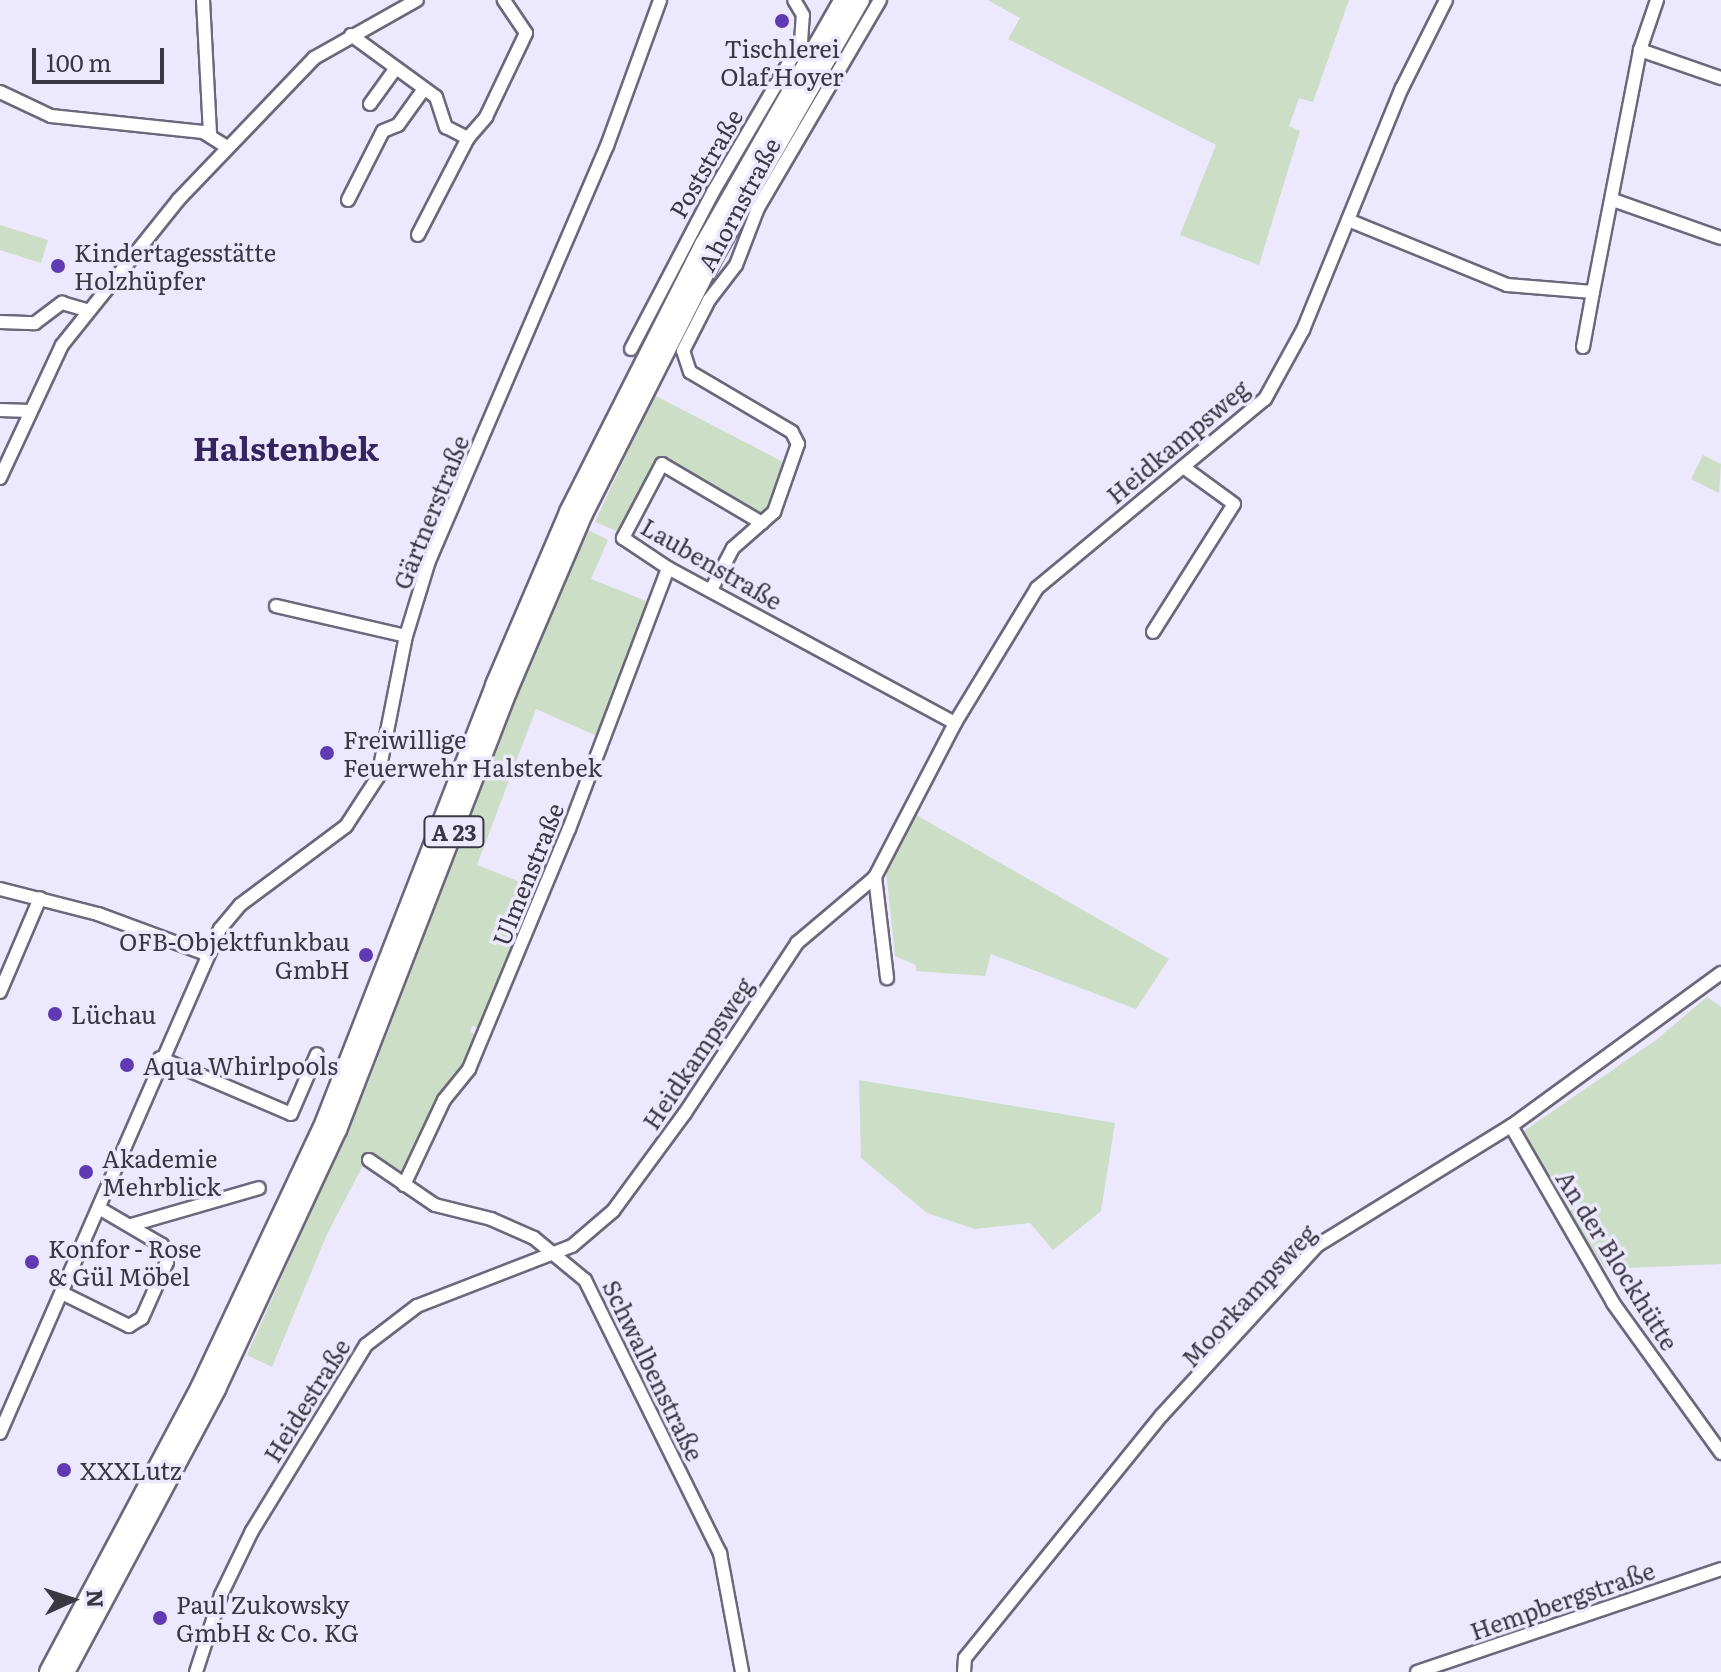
<!DOCTYPE html>
<meta charset="utf-8">
<style>
body{margin:0}
#map{position:relative;width:1721px;height:1672px;overflow:hidden;background:#ece8fe;font-family:Literata,serif}
div>[style]{position:absolute}
.green>*{inset:0;background:#ccdec5}
.roads{filter:drop-shadow(2px 0 #6b687b) drop-shadow(-2px 0 #6b687b) drop-shadow(0 2px #6b687b) drop-shadow(0 -2px #6b687b)}
.minor>*{height:12px;margin:-6px;padding:0 6px;transform-origin:6px;border-radius:6px;background:#fff}
.highway>*{height:18px;margin:-9px;padding:0 9px;transform-origin:9px;border-radius:9px;background:#fff}
.dots>*{width:22px;height:22px;translate:-50% -50%;box-sizing:border-box;border:4px solid #ece8fe;border-radius:50%}
span{translate:-50% -50%;white-space:nowrap;text-align:center;line-height:1.15;-webkit-text-stroke:7px #ece8fe;paint-order:stroke}
.shield-label span{padding:2px 6px;background:#ece8fe;border:2px solid;border-radius:6px;-webkit-text-stroke-width:0}
.shield-label{font-size:22px;color:#393840;font-weight:700}
.poi-label{font-size:24px;color:#393840}
.left{translate:0 -50%;text-align:left}
.right{translate:-100% -50%;text-align:right}
.street-label{font-size:24px;color:#393840}
.district-label{font-size:32px;color:#34245f;font-weight:700}
.north{position:absolute;left:32px;top:1560px;width:80px;height:80px;-webkit-text-stroke:6px #ece8fe;paint-order:stroke;rotate:87deg;font-size:22px;font-weight:700;line-height:32px;text-align:center;color:#393840}
.north::after{content:'';display:block;margin:auto;width:28px;height:36px;background:#393840;clip-path:polygon(50% 0,100% 100%,50% 72%,0 100%)}
.scale{position:absolute;left:32px;top:48px;width:132px;height:36px;box-sizing:border-box;border:4px solid #393840;border-top:0;padding-left:10px;font-size:24px;line-height:28px;white-space:nowrap;color:#393840;-webkit-text-stroke:6px #ece8fe;paint-order:stroke}
</style>
<div id="map">
<div class="green">
<div style="clip-path:polygon(988px 0,1349px 0,1313px 102px,1299px 98px,1289px 126px,1300px 131px,1259px 265px,1180px 235px,1216px 145px,1008px 39px,1020px 18px)"></div>
<div style="clip-path:polygon(0 225px,48px 240px,41px 263px,0 250px)"></div>
<div style="clip-path:polygon(654px 395px,787px 464px,771px 509px,762px 517px,662px 456px,619px 532px,595px 522px)"></div>
<div style="clip-path:polygon(1703px 455px,1721px 464px,1719px 493px,1691px 479px)"></div>
<div style="clip-path:polygon(588px 530px,608px 540px,591px 579px,651px 603px,599px 737px,536px 709px,477px 865px,538px 889px,481px 1028px,472px 1026px,470px 1032px,478px 1035px,462px 1072px,442px 1091px,402px 1176px,369px 1154px,327px 1234px,272px 1367px,247px 1355px,365px 1091px,508px 717px)"></div>
<div style="clip-path:polygon(916px 815px,1169px 959px,1136px 1009px,991px 954px,985px 976px,916px 971px,916px 965px,895px 956px,886px 871px)"></div>
<div style="clip-path:polygon(1707px 997px,1721px 1007px,1721px 1264px,1606px 1269px,1514px 1138px,1656px 1040px)"></div>
<div style="clip-path:polygon(859px 1080px,1115px 1123px,1101px 1211px,1053px 1250px,1030px 1223px,975px 1229px,927px 1213px,861px 1158px)"></div>
</div>
<div class="roads">
<div class="minor">
<div style="left:203px;top:0;width:133px;rotate:87deg"></div>
<div style="left:351px;top:35px;width:105px;rotate:36.1deg"></div>
<div style="left:436px;top:97px;width:32px;rotate:72deg"></div>
<div style="left:446px;top:127px;width:25px;rotate:27deg"></div>
<div style="left:468px;top:138px;width:109px;rotate:117.3deg"></div>
<div style="left:1640px;top:50px;width:86px;rotate:19.1deg"></div>
<div style="left:0;top:92px;width:56px;rotate:25.2deg"></div>
<div style="left:51px;top:116px;width:153px;rotate:6deg"></div>
<div style="left:203px;top:132px;width:28px;rotate:32deg"></div>
<div style="left:370px;top:104px;width:44px;rotate:-54.2deg"></div>
<div style="left:468px;top:138px;width:28px;rotate:-49deg"></div>
<div style="left:486px;top:117px;width:93px;rotate:-64.5deg"></div>
<div style="left:526px;top:33px;width:40px;rotate:-124deg"></div>
<div style="left:348px;top:200px;width:77px;rotate:-63.1deg"></div>
<div style="left:383px;top:131px;width:16px;rotate:-22deg"></div>
<div style="left:398px;top:125px;width:44px;rotate:-54.2deg"></div>
<div style="left:1613px;top:200px;width:114px;rotate:19.4deg"></div>
<div style="left:1348px;top:220px;width:172px;rotate:22.2deg"></div>
<div style="left:1507px;top:285px;width:86px;rotate:4.7deg"></div>
<div style="left:1593px;top:292px;width:247px;rotate:-79deg"></div>
<div style="left:1640px;top:50px;width:53px;rotate:-71.2deg"></div>
<div style="left:0;top:322px;width:35px;rotate:2deg"></div>
<div style="left:35px;top:323px;width:34px;rotate:-37deg"></div>
<div style="left:62px;top:303px;width:26px;rotate:16deg"></div>
<div style="left:1583px;top:347px;width:56px;rotate:-79.7deg"></div>
<div style="left:631px;top:349px;width:177px;rotate:-62.4deg"></div>
<div style="left:713px;top:192px;width:174px;rotate:-59.6deg"></div>
<div style="left:801px;top:42px;width:27px;rotate:-86deg"></div>
<div style="left:803px;top:15px;width:17px;rotate:-121deg"></div>
<div style="left:0;top:410px;width:30px;rotate:2deg"></div>
<div style="left:0;top:478px;width:147px;rotate:-65deg"></div>
<div style="left:62px;top:345px;width:186px;rotate:-51.3deg"></div>
<div style="left:178px;top:200px;width:197px;rotate:-46.2deg"></div>
<div style="left:314px;top:58px;width:118px;rotate:-29.4deg"></div>
<div style="left:762px;top:523px;width:116px;rotate:-149.5deg"></div>
<div style="left:662px;top:464px;width:84px;rotate:117.8deg"></div>
<div style="left:623px;top:538px;width:54px;rotate:33.7deg"></div>
<div style="left:668px;top:568px;width:326px;rotate:28.4deg"></div>
<div style="left:711px;top:590px;width:47px;rotate:-62.4deg"></div>
<div style="left:733px;top:548px;width:55px;rotate:-41.3deg"></div>
<div style="left:774px;top:512px;width:72px;rotate:-70.6deg"></div>
<div style="left:798px;top:444px;width:13px;rotate:-117deg"></div>
<div style="left:792px;top:432px;width:118px;rotate:-149.5deg"></div>
<div style="left:690px;top:372px;width:22px;rotate:-108deg"></div>
<div style="left:683px;top:351px;width:57px;rotate:-63deg"></div>
<div style="left:709px;top:300px;width:44px;rotate:-52.4deg"></div>
<div style="left:736px;top:265px;width:61px;rotate:-68.9deg"></div>
<div style="left:758px;top:208px;width:241px;rotate:-59.6deg"></div>
<div style="left:276px;top:606px;width:133px;rotate:13deg"></div>
<div style="left:1153px;top:632px;width:151px;rotate:-57.7deg"></div>
<div style="left:1234px;top:504px;width:63px;rotate:-144deg"></div>
<div style="left:875px;top:877px;width:102px;rotate:83.2deg"></div>
<div style="left:0;top:889px;width:101px;rotate:14.3deg"></div>
<div style="left:98px;top:914px;width:115px;rotate:20.3deg"></div>
<div style="left:0;top:992px;width:102px;rotate:-66.9deg"></div>
<div style="left:160px;top:1058px;width:142px;rotate:23.1deg"></div>
<div style="left:291px;top:1114px;width:65px;rotate:-66.6deg"></div>
<div style="left:1511px;top:1126px;width:204px;rotate:60deg"></div>
<div style="left:1613px;top:1303px;width:185px;rotate:54.2deg"></div>
<div style="left:369px;top:1160px;width:80px;rotate:34.3deg"></div>
<div style="left:435px;top:1205px;width:58px;rotate:14deg"></div>
<div style="left:491px;top:1219px;width:47px;rotate:23.8deg"></div>
<div style="left:534px;top:1238px;width:66px;rotate:39.5deg"></div>
<div style="left:585px;top:1280px;width:305px;rotate:63.7deg"></div>
<div style="left:720px;top:1553px;width:121px;rotate:79.5deg"></div>
<div style="left:404px;top:1185px;width:94px;rotate:-64.8deg"></div>
<div style="left:444px;top:1100px;width:40px;rotate:-51deg"></div>
<div style="left:469px;top:1069px;width:260px;rotate:-67.4deg"></div>
<div style="left:569px;top:829px;width:279px;rotate:-69.2deg"></div>
<div style="left:131px;top:1225px;width:133px;rotate:-16.1deg"></div>
<div style="left:62px;top:1293px;width:75px;rotate:26.2deg"></div>
<div style="left:129px;top:1326px;width:15px;rotate:-32deg"></div>
<div style="left:142px;top:1318px;width:61px;rotate:-65.9deg"></div>
<div style="left:167px;top:1262px;width:18px;rotate:-106deg"></div>
<div style="left:162px;top:1245px;width:73px;rotate:-149.6deg"></div>
<div style="left:0;top:1433px;width:550px;rotate:-66.42deg"></div>
<div style="left:220px;top:929px;width:31px;rotate:-50deg"></div>
<div style="left:240px;top:905px;width:132px;rotate:-36.7deg"></div>
<div style="left:346px;top:826px;width:59px;rotate:-56.9deg"></div>
<div style="left:378px;top:777px;width:144px;rotate:-78.8deg"></div>
<div style="left:406px;top:636px;width:78px;rotate:-73deg"></div>
<div style="left:429px;top:561px;width:452px;rotate:-66.8deg"></div>
<div style="left:607px;top:146px;width:155px;rotate:-70deg"></div>
<div style="left:196px;top:1672px;width:81px;rotate:-72deg"></div>
<div style="left:221px;top:1595px;width:71px;rotate:-64.2deg"></div>
<div style="left:252px;top:1531px;width:218px;rotate:-58.5deg"></div>
<div style="left:366px;top:1345px;width:64px;rotate:-37.4deg"></div>
<div style="left:417px;top:1306px;width:166px;rotate:-21.2deg"></div>
<div style="left:572px;top:1246px;width:54px;rotate:-40.5deg"></div>
<div style="left:613px;top:1211px;width:122px;rotate:-53.7deg"></div>
<div style="left:685px;top:1113px;width:204px;rotate:-56.6deg"></div>
<div style="left:797px;top:943px;width:102px;rotate:-40.2deg"></div>
<div style="left:875px;top:877px;width:174px;rotate:-62.5deg"></div>
<div style="left:955px;top:723px;width:158px;rotate:-58.7deg"></div>
<div style="left:1037px;top:588px;width:296px;rotate:-39.7deg"></div>
<div style="left:1265px;top:399px;width:79px;rotate:-61.2deg"></div>
<div style="left:1303px;top:330px;width:261px;rotate:-67.8deg"></div>
<div style="left:1402px;top:88px;width:98px;rotate:-63.4deg"></div>
<div style="left:964px;top:1672px;width:14px;rotate:-86deg"></div>
<div style="left:965px;top:1658px;width:313px;rotate:-51deg"></div>
<div style="left:1162px;top:1415px;width:231px;rotate:-47.5deg"></div>
<div style="left:1318px;top:1245px;width:227px;rotate:-31.7deg"></div>
<div style="left:1511px;top:1126px;width:260px;rotate:-36.1deg"></div>
<div style="left:1417px;top:1672px;width:321px;rotate:-18.7deg"></div>
</div>
<div class="highway">
<div style="left:49px;top:1672px;width:324px;rotate:-62deg"></div>
<div style="left:201px;top:1386px;width:292px;rotate:-64.8deg"></div>
<div style="left:325px;top:1122px;width:469px;rotate:-68.7deg"></div>
<div style="left:495px;top:685px;width:188px;rotate:-66.8deg"></div>
<div style="left:569px;top:512px;width:299px;rotate:-63.2deg"></div>
<div style="left:704px;top:245px;width:282px;rotate:-60.3deg"></div>
<div style="left:65px;top:1672px;width:321px;rotate:-61.9deg"></div>
<div style="left:216px;top:1389px;width:286px;rotate:-65deg"></div>
<div style="left:337px;top:1130px;width:470px;rotate:-68.8deg"></div>
<div style="left:507px;top:692px;width:194px;rotate:-66.9deg"></div>
<div style="left:583px;top:514px;width:292px;rotate:-63.2deg"></div>
<div style="left:715px;top:253px;width:292px;rotate:-60.2deg"></div>
</div>
</div>
<div class="dots">
<div style="left:782px;top:21px;background:#5f3ab2"></div>
<div style="left:58px;top:266px;background:#5f3ab2"></div>
<div style="left:327px;top:753px;background:#5f3ab2"></div>
<div style="left:366px;top:955px;background:#5f3ab2"></div>
<div style="left:55px;top:1014px;background:#5f3ab2"></div>
<div style="left:127px;top:1065px;background:#5f3ab2"></div>
<div style="left:86px;top:1172px;background:#5f3ab2"></div>
<div style="left:32px;top:1262px;background:#5f3ab2"></div>
<div style="left:64px;top:1470px;background:#5f3ab2"></div>
<div style="left:160px;top:1618px;background:#5f3ab2"></div>
</div>
<div class="shield-label">
<span style="left:454px;top:832px">A 23</span>
</div>
<div class="poi-label">
<span style="left:782px;top:62px">Tischlerei<br>Olaf Hoyer</span>
<span class="left" style="left:74px;top:266px">Kindertagesstätte<br>Holzhüpfer</span>
<span class="left" style="left:343px;top:753px">Freiwillige<br>Feuerwehr Halstenbek</span>
<span class="right" style="left:350px;top:955px">OFB-Objektfunkbau<br>GmbH</span>
<span class="left" style="left:71px;top:1014px">Lüchau</span>
<span class="left" style="left:143px;top:1065px">Aqua Whirlpools</span>
<span class="left" style="left:102px;top:1172px">Akademie<br>Mehrblick</span>
<span class="left" style="left:48px;top:1262px">Konfor - Rose<br>&amp; Gül Möbel</span>
<span class="left" style="left:80px;top:1470px">XXXLutz</span>
<span class="left" style="left:176px;top:1618px">Paul Zukowsky<br>GmbH &amp; Co. KG</span>
</div>
<div class="street-label">
<span style="left:705px;top:163px;rotate:-60deg">Poststraße</span>
<span style="left:738px;top:204px;rotate:-62deg">Ahornstraße</span>
<span style="left:1177px;top:441px;rotate:-40deg">Heidkampsweg</span>
<span style="left:430px;top:512px;rotate:-68deg">Gärtnerstraße</span>
<span style="left:712px;top:563px;rotate:30deg">Laubenstraße</span>
<span style="left:527px;top:874px;rotate:-68deg">Ulmenstraße</span>
<span style="left:697px;top:1053px;rotate:-56deg">Heidkampsweg</span>
<span style="left:1618px;top:1260px;rotate:58deg">An der Blockhütte</span>
<span style="left:1248px;top:1295px;rotate:-47deg">Moorkampsweg</span>
<span style="left:654px;top:1370px;rotate:64deg">Schwalbenstraße</span>
<span style="left:306px;top:1400px;rotate:-58deg">Heidestraße</span>
<span style="left:1562px;top:1600px;rotate:-19deg">Hempbergstraße</span>
</div>
<div class="district-label">
<span style="left:286px;top:447px">Halstenbek</span>
</div>
<div class="north">N</div>
<div class="scale">100 m</div>
</div>
